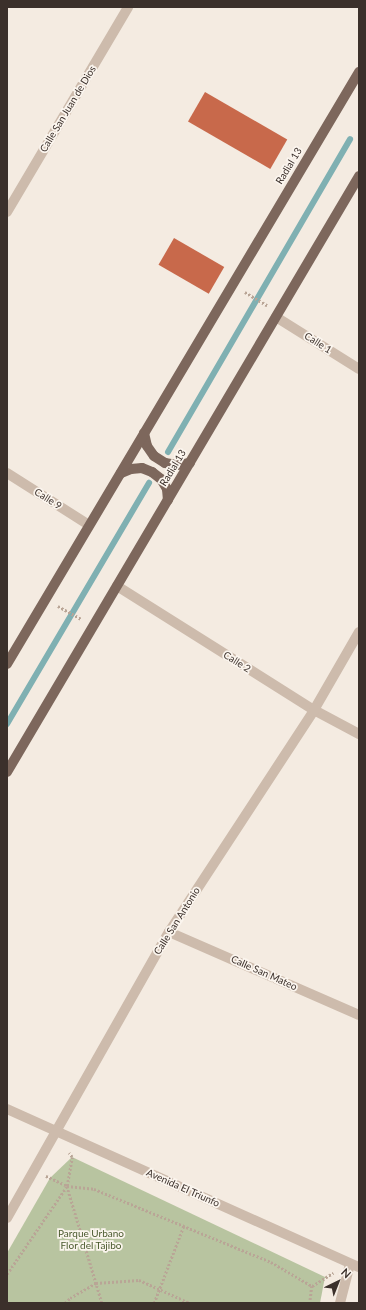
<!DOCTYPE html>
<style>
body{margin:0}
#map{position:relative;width:366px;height:1310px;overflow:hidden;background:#f4ebe1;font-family:Lato,sans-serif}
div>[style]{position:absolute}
.green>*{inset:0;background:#b8c4a0}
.stream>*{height:6px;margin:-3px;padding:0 3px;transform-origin:3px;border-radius:3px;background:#7fb0b2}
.building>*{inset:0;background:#c8694b;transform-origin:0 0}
.path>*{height:2.5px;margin-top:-1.25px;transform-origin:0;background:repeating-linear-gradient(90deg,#b9a596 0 2px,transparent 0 4px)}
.minor>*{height:10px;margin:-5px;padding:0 5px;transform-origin:5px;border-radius:5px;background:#cdbbac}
.major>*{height:10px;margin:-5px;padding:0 5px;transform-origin:5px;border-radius:5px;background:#7d675c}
span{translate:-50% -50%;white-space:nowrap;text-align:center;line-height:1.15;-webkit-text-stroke:3.5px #fbf5ee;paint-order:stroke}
.street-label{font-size:10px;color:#3b302b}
.park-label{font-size:10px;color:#4a5a2e}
.frame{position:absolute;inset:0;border:8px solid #3b302b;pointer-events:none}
.north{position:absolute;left:318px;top:1262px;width:40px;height:40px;-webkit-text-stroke:3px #fbf5ee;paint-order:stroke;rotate:43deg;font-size:11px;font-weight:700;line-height:16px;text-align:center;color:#3b302b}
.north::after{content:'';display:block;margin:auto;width:14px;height:18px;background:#3b302b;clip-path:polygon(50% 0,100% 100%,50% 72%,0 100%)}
</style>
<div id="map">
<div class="green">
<div style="clip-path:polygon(72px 1157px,325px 1277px,320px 1303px,7px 1303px,7px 1253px,50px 1178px)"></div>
</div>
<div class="stream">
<div style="left:168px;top:452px;width:362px;rotate:-59.8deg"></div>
<div style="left:7px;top:724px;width:280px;rotate:-59.5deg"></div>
</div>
<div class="building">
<div style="left:205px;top:92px;width:95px;height:34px;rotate:30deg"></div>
<div style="left:174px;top:238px;width:58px;height:31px;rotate:30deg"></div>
</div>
<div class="path">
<div style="left:245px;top:292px;width:26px;rotate:31deg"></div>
<div style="left:58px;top:606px;width:26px;rotate:29deg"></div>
<div style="left:46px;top:1176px;width:23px;rotate:25deg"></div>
<div style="left:67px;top:1186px;width:27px;rotate:6deg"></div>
<div style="left:94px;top:1189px;width:191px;rotate:22.4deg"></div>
<div style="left:271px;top:1262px;width:48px;rotate:30.3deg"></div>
<div style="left:312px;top:1286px;width:17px;rotate:97deg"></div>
<div style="left:67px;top:1186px;width:29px;rotate:-80deg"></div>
<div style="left:72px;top:1157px;width:5px;rotate:-127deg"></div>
<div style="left:7px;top:1274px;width:107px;rotate:-55.7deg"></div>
<div style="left:67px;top:1186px;width:122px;rotate:73.3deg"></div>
<div style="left:312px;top:1286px;width:25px;rotate:-32deg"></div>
<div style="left:65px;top:1303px;width:7px;rotate:-45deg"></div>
<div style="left:70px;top:1298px;width:30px;rotate:-30deg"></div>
<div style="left:96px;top:1283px;width:43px;rotate:-4deg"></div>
<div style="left:139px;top:1280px;width:56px;rotate:24.3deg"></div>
<div style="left:154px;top:1303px;width:84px;rotate:-69deg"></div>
</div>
<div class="minor">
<div style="left:7px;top:212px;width:238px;rotate:-59.4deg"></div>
<div style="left:276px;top:317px;width:98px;rotate:32.1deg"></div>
<div style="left:7px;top:473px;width:97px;rotate:32.4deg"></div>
<div style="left:117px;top:586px;width:233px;rotate:32.2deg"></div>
<div style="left:314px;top:710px;width:51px;rotate:28.1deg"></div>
<div style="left:169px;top:932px;width:207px;rotate:23.6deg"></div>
<div style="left:7px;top:1109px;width:386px;rotate:24.2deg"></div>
<div style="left:7px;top:1218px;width:329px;rotate:-60.5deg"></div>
<div style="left:169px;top:932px;width:265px;rotate:-56.8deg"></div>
<div style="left:314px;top:710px;width:90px;rotate:-60deg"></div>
<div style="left:340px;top:1303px;width:40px;rotate:-75.6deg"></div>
</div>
<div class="major">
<div style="left:144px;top:433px;width:13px;rotate:77deg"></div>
<div style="left:147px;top:446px;width:12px;rotate:55deg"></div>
<div style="left:154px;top:456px;width:13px;rotate:32deg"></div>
<div style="left:165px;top:463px;width:12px;rotate:9deg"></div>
<div style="left:177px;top:465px;width:13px;rotate:-9deg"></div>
<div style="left:121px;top:473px;width:11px;rotate:-22deg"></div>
<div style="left:131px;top:469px;width:11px;rotate:-5deg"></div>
<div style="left:142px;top:468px;width:11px;rotate:22deg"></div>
<div style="left:152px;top:472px;width:11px;rotate:38deg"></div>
<div style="left:161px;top:479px;width:12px;rotate:59deg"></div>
<div style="left:167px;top:489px;width:11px;rotate:85deg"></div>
<div style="left:7px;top:664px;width:689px;rotate:-59.26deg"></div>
<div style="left:7px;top:772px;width:692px;rotate:-59.43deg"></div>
</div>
<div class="street-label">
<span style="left:68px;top:109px;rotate:-59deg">Calle San Juan de Dios</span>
<span style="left:289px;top:166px;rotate:-59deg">Radial 13</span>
<span style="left:318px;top:343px;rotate:32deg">Calle 1</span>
<span style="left:173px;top:468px;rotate:-59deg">Radial 13</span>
<span style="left:48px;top:499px;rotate:32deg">Calle 9</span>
<span style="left:237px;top:662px;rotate:32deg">Calle 2</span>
<span style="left:177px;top:921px;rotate:-58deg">Calle San Antonio</span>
<span style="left:264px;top:973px;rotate:24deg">Calle San Mateo</span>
<span style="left:183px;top:1188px;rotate:24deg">Avenida El Triunfo</span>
</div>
<div class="park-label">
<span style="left:91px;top:1239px">Parque Urbano<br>Flor del Tajibo</span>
</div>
<div class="frame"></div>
<div class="north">N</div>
</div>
